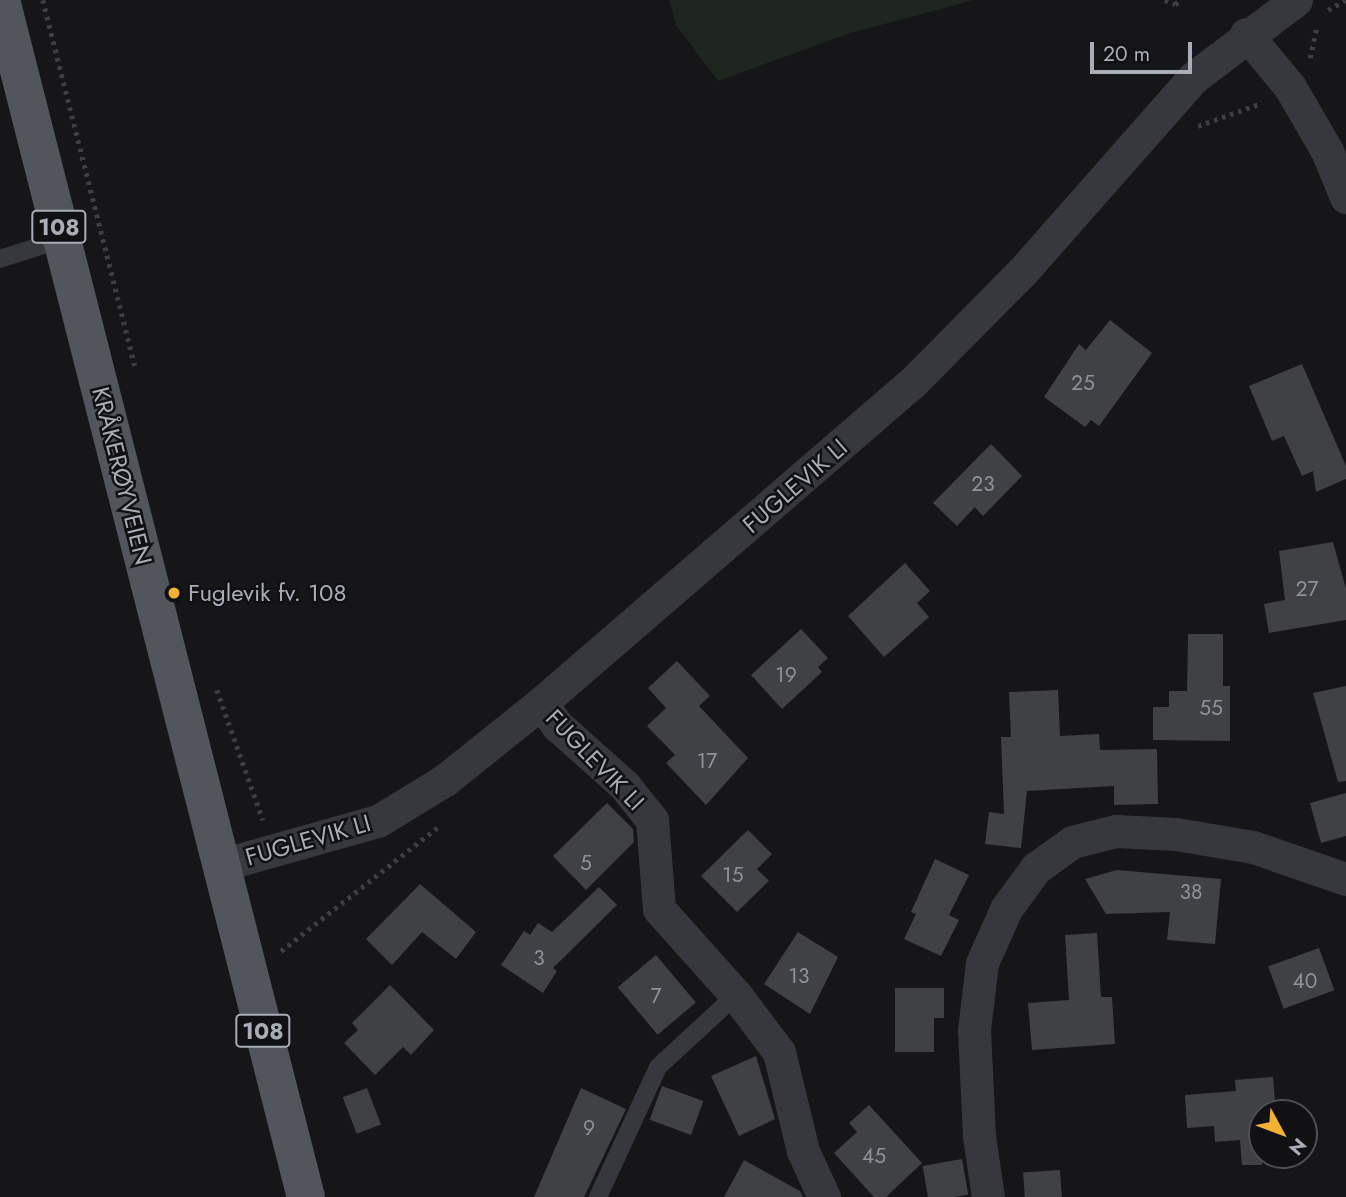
<!DOCTYPE html>
<meta charset="utf-8">
<style>
body{margin:0}
#map{position:relative;width:1346px;height:1197px;overflow:hidden;background:#161618;font-family:Jost,sans-serif}
div>[style]{position:absolute}
.green>*{inset:0;background:#1e261f}
.building>*{inset:0;background:#404145;transform-origin:0 0}
.path>*{height:4.5px;margin-top:-2.25px;transform-origin:0;background:repeating-linear-gradient(90deg,#3d3f44 0 3.5px,transparent 0 8.5px)}
.service>*{height:18px;margin:-9px;padding:0 9px;transform-origin:9px;border-radius:9px;background:#37383d}
.minor>*{height:33px;margin:-16.5px;padding:0 16.5px;transform-origin:16.5px;border-radius:16.5px;background:#37383d}
.primary>*{height:38px;margin:-19px;padding:0 19px;transform-origin:19px;border-radius:19px;background:#53555c}
.dots>*{width:19px;height:19px;translate:-50% -50%;box-sizing:border-box;border:4px solid #111113;border-radius:50%}
span{translate:-50% -50%;white-space:nowrap;text-align:center;line-height:1.15;-webkit-text-stroke:5px #111113;paint-order:stroke}
.number-label{font-size:21px;color:#8e929b}
.number-label span{-webkit-text-stroke-width:0}
.shield-label span{padding:2px 5px;background:#111113;border:2px solid;border-radius:5px;-webkit-text-stroke-width:0}
.shield-label{font-size:23px;color:#a8adb8;font-weight:700}
.street-label{font-size:24px;color:#a8adb8}
.poi-label{font-size:24px;color:#a8adb8}
.left{translate:0 -50%;text-align:left}
.north{position:absolute;left:1248px;top:1099px;width:70px;height:70px;box-sizing:border-box;background:#111113;border:2px solid #4d4f55;border-radius:50%;rotate:131deg;font-size:19px;font-weight:700;line-height:28px;text-align:center;color:#a8adb8}
.north::after{content:'';display:block;margin:auto;width:24px;height:32px;background:#f2b134;clip-path:polygon(50% 0,100% 100%,50% 72%,0 100%)}
.scale{position:absolute;left:1090px;top:42px;width:102px;height:32px;box-sizing:border-box;border:4px solid #a8adb8;border-top:0;padding-left:9px;font-size:21px;line-height:24px;white-space:nowrap;color:#a8adb8;-webkit-text-stroke:5px #111113;paint-order:stroke}
</style>
<div id="map">
<div class="green">
<div style="clip-path:polygon(669px 0,974px 0,847px 34px,718px 81px,676px 25px)"></div>
</div>
<div class="building">
<div style="clip-path:polygon(1110px 320px,1152px 353px,1099px 426px,1091px 420px,1085px 427px,1044px 397px,1079px 344px,1086px 350px)"></div>
<div style="clip-path:polygon(1302px 364px,1346px 466px,1346px 479px,1316px 492px,1313px 471px,1302px 476px,1284px 436px,1272px 441px,1249px 386px)"></div>
<div style="clip-path:polygon(991px 444px,1022px 476px,983px 516px,975px 507px,957px 526px,933px 503px)"></div>
<div style="clip-path:polygon(1333px 542px,1346px 589px,1346px 620px,1269px 633px,1264px 604px,1285px 600px,1279px 551px)"></div>
<div style="clip-path:polygon(905px 563px,930px 591px,917px 603px,929px 617px,884px 657px,848px 616px)"></div>
<div style="clip-path:polygon(801px 629px,828px 658px,818px 667px,822px 672px,782px 709px,751px 675px)"></div>
<div style="clip-path:polygon(1188px 634px,1223px 634px,1223px 686px,1230px 686px,1230px 741px,1153px 740px,1153px 707px,1169px 707px,1169px 691px,1187px 691px)"></div>
<div style="clip-path:polygon(677px 661px,710px 696px,699px 706px,748px 758px,706px 805px,666px 763px,675px 755px,647px 726px,666px 708px,648px 688px)"></div>
<div style="clip-path:polygon(1346px 686px,1346px 781px,1338px 782px,1313px 693px)"></div>
<div style="clip-path:polygon(1058px 690px,1060px 736px,1099px 734px,1100px 750px,1157px 749px,1158px 804px,1114px 805px,1114px 786px,1027px 791px,1021px 848px,985px 844px,989px 812px,1004px 814px,1001px 737px,1011px 737px,1009px 692px)"></div>
<div style="clip-path:polygon(1346px 793px,1346px 836px,1321px 843px,1310px 803px)"></div>
<div style="clip-path:polygon(607px 803px,633px 829px,634px 842px,586px 890px,553px 856px)"></div>
<div style="clip-path:polygon(748px 830px,772px 854px,757px 869px,769px 881px,737px 912px,701px 876px)"></div>
<div style="clip-path:polygon(935px 859px,969px 875px,949px 915px,959px 920px,941px 956px,904px 939px,916px 914px,911px 912px)"></div>
<div style="clip-path:polygon(1117px 870px,1221px 879px,1215px 944px,1167px 940px,1170px 912px,1106px 914px,1085px 879px)"></div>
<div style="clip-path:polygon(420px 884px,476px 932px,456px 959px,422px 932px,392px 965px,366px 939px)"></div>
<div style="clip-path:polygon(599px 887px,617px 905px,553px 968px,557px 971px,543px 993px,501px 965px,524px 931px,530px 935px,538px 923px,552px 932px)"></div>
<div style="clip-path:polygon(798px 932px,838px 957px,810px 1014px,764px 984px)"></div>
<div style="clip-path:polygon(1097px 933px,1101px 997px,1112px 997px,1115px 1044px,1032px 1050px,1028px 1003px,1069px 1000px,1065px 935px)"></div>
<div style="left:1319px;top:948px;width:45px;height:54px;rotate:70deg"></div>
<div style="left:656px;top:955px;width:62px;height:50px;rotate:50deg"></div>
<div style="clip-path:polygon(390px 985px,434px 1030px,411px 1055px,403px 1047px,375px 1075px,344px 1043px,358px 1030px,352px 1023px)"></div>
<div style="clip-path:polygon(895px 988px,944px 988px,944px 1018px,934px 1018px,934px 1052px,895px 1052px)"></div>
<div style="clip-path:polygon(756px 1056px,775px 1119px,739px 1136px,711px 1076px)"></div>
<div style="clip-path:polygon(1273px 1077px,1276px 1113px,1262px 1113px,1262px 1165px,1242px 1165px,1240px 1140px,1215px 1142px,1214px 1126px,1187px 1128px,1185px 1095px,1236px 1091px,1235px 1080px)"></div>
<div style="left:662px;top:1086px;width:44px;height:36px;rotate:20deg"></div>
<div style="left:367px;top:1088px;width:39px;height:26px;rotate:69deg"></div>
<div style="clip-path:polygon(581px 1088px,626px 1109px,584px 1197px,534px 1197px)"></div>
<div style="clip-path:polygon(869px 1105px,922px 1163px,886px 1197px,874px 1197px,834px 1153px,857px 1132px,849px 1123px)"></div>
<div style="left:962px;top:1159px;width:36px;height:40px;rotate:80deg"></div>
<div style="clip-path:polygon(744px 1160px,800px 1191px,803px 1197px,724px 1197px)"></div>
<div style="left:1060px;top:1170px;width:27px;height:37px;rotate:86deg"></div>
</div>
<div class="path">
<div style="left:43px;top:0;width:377px;rotate:75.9deg"></div>
<div style="left:1165px;top:0;width:11px;rotate:22deg"></div>
<div style="left:1175px;top:4px;width:8px;rotate:-30deg"></div>
<div style="left:1328px;top:10px;width:20px;rotate:-30deg"></div>
<div style="left:1310px;top:58px;width:33px;rotate:-78deg"></div>
<div style="left:1198px;top:126px;width:68px;rotate:-19.8deg"></div>
<div style="left:217px;top:690px;width:138px;rotate:70.5deg"></div>
<div style="left:281px;top:951px;width:201px;rotate:-38.3deg"></div>
</div>
<div class="service">
<div style="left:0;top:259px;width:65px;rotate:-17.9deg"></div>
<div style="left:598px;top:1197px;width:143px;rotate:-65.2deg"></div>
<div style="left:658px;top:1067px;width:106px;rotate:-42.7deg"></div>
</div>
<div class="minor">
<div style="left:1246px;top:34px;width:69px;rotate:50.3deg"></div>
<div style="left:1290px;top:87px;width:74px;rotate:60deg"></div>
<div style="left:1327px;top:151px;width:50px;rotate:67.6deg"></div>
<div style="left:541px;top:703px;width:29px;rotate:54deg"></div>
<div style="left:558px;top:726px;width:89px;rotate:41.8deg"></div>
<div style="left:624px;top:785px;width:45px;rotate:51.3deg"></div>
<div style="left:652px;top:820px;width:89px;rotate:85.5deg"></div>
<div style="left:659px;top:909px;width:115px;rotate:48.2deg"></div>
<div style="left:736px;top:995px;width:71px;rotate:53deg"></div>
<div style="left:779px;top:1052px;width:102px;rotate:76.4deg"></div>
<div style="left:803px;top:1151px;width:51px;rotate:65.5deg"></div>
<div style="left:221px;top:865px;width:163px;rotate:-15.7deg"></div>
<div style="left:378px;top:821px;width:79px;rotate:-31.5deg"></div>
<div style="left:445px;top:780px;width:123px;rotate:-38.7deg"></div>
<div style="left:541px;top:703px;width:490px;rotate:-40.8deg"></div>
<div style="left:912px;top:383px;width:156px;rotate:-45.3deg"></div>
<div style="left:1022px;top:272px;width:259px;rotate:-48.6deg"></div>
<div style="left:1193px;top:78px;width:129px;rotate:-37.1deg"></div>
<div style="left:988px;top:1197px;width:62px;rotate:-98.4deg"></div>
<div style="left:979px;top:1136px;width:106px;rotate:-92.7deg"></div>
<div style="left:974px;top:1030px;width:67px;rotate:-83.2deg"></div>
<div style="left:982px;top:963px;width:59px;rotate:-66deg"></div>
<div style="left:1006px;top:909px;width:51px;rotate:-53.8deg"></div>
<div style="left:1036px;top:868px;width:44px;rotate:-35.8deg"></div>
<div style="left:1072px;top:842px;width:45px;rotate:-14deg"></div>
<div style="left:1116px;top:831px;width:60px;rotate:2.9deg"></div>
<div style="left:1176px;top:834px;width:78px;rotate:9.6deg"></div>
<div style="left:1253px;top:847px;width:98px;rotate:19deg"></div>
</div>
<div class="primary">
<div style="left:1px;top:0;width:1235px;rotate:75.71deg"></div>
</div>
<div class="dots">
<div style="left:174px;top:593px;background:#f2b134"></div>
</div>
<div class="number-label">
<span style="left:1083px;top:383px">25</span>
<span style="left:983px;top:484px">23</span>
<span style="left:1307px;top:589px">27</span>
<span style="left:786px;top:675px">19</span>
<span style="left:1211px;top:708px">55</span>
<span style="left:707px;top:761px">17</span>
<span style="left:586px;top:863px">5</span>
<span style="left:733px;top:875px">15</span>
<span style="left:1191px;top:892px">38</span>
<span style="left:539px;top:958px">3</span>
<span style="left:799px;top:976px">13</span>
<span style="left:1305px;top:981px">40</span>
<span style="left:656px;top:996px">7</span>
<span style="left:589px;top:1128px">9</span>
<span style="left:874px;top:1156px">45</span>
</div>
<div class="shield-label">
<span style="left:59px;top:227px">108</span>
<span style="left:263px;top:1031px">108</span>
</div>
<div class="street-label">
<span style="left:122px;top:476px;rotate:76deg">KRÅKERØYVEIEN</span>
<span style="left:795px;top:486px;rotate:-41deg">FUGLEVIK LI</span>
<span style="left:595px;top:760px;rotate:46deg">FUGLEVIK LI</span>
<span style="left:308px;top:840px;rotate:-16deg">FUGLEVIK LI</span>
</div>
<div class="poi-label">
<span class="left" style="left:188px;top:593px">Fuglevik fv. 108</span>
</div>
<div class="north">N</div>
<div class="scale">20 m</div>
</div>
